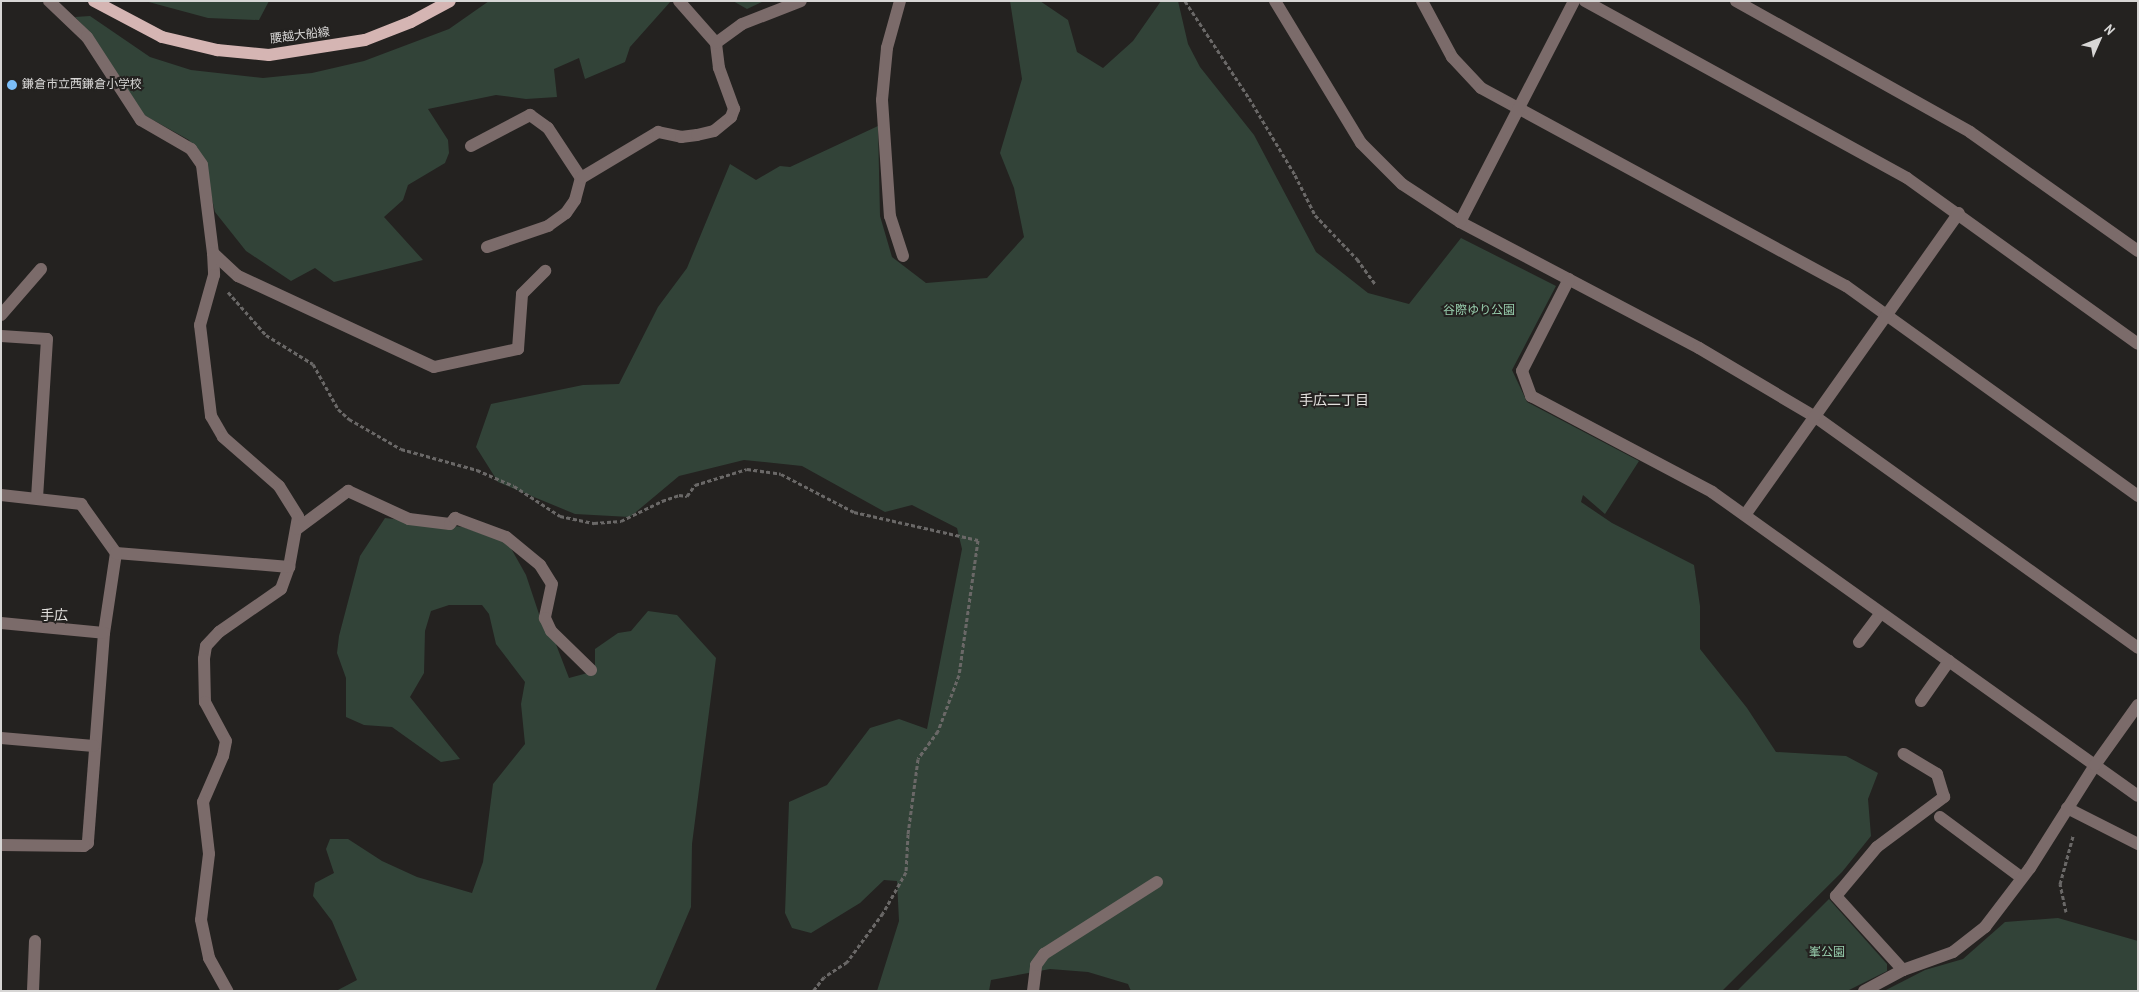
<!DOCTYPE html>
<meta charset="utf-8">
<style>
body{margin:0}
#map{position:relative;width:2139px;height:992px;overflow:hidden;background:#242220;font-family:"Archivo Narrow","Noto Sans JP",sans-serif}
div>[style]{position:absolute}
.green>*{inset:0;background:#324338}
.path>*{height:3px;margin-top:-1.5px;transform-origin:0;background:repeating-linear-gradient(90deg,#6a6867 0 4px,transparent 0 6.5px)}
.minor>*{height:12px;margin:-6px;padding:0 6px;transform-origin:6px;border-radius:6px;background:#7b6b6a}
.major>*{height:12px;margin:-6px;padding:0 6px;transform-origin:6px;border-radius:6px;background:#d5b5b3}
.dots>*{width:14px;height:14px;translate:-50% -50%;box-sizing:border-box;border:2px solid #242220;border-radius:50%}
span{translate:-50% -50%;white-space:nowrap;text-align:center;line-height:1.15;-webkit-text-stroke:4px #242220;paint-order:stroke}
.street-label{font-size:12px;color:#d7d6d5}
.poi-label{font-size:12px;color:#d7d6d5}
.left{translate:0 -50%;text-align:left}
.park-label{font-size:12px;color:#98cfae}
.neighbourhood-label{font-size:14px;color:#e2e0dd}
.frame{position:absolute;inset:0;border:2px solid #d7d6d5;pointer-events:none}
.north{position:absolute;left:2074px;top:15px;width:50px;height:50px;-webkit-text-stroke:4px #242220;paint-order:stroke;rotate:46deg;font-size:14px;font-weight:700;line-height:20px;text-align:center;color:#d7d6d5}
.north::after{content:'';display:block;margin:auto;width:18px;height:22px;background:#d7d6d5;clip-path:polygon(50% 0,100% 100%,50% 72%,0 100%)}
</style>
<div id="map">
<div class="green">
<div style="clip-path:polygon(145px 1px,269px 1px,259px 20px,208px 18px)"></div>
<div style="clip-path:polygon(489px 1px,671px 1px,630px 47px,625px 62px,585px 79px,579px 58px,554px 69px,557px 97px,526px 99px,496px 95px,428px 109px,448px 140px,449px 153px,445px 163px,408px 185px,403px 200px,384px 217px,423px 260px,334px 282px,315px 268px,291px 281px,246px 251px,215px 212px,203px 160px,189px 140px,144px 115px,91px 34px,75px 17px,90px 16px,150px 57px,191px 70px,263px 78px,312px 73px,364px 61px,449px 29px)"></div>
<div style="clip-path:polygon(733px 1px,764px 1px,747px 9px)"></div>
<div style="clip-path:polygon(1010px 1px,1040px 1px,1068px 20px,1077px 52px,1103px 68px,1133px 41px,1161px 1px,1178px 1px,1188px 44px,1200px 67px,1254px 135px,1316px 252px,1368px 293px,1409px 304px,1461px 238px,1556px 286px,1512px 370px,1527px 402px,1639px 461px,1605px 514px,1583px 495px,1581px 502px,1612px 523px,1694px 565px,1700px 606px,1700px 649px,1747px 708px,1776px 752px,1846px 756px,1878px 773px,1868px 799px,1871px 836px,1842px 872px,1722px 991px,1131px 991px,1128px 984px,1088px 972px,1050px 969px,991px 980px,989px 991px,877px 991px,899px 921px,897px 881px,884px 880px,860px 903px,811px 933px,792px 928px,785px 913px,789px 802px,827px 785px,870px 728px,899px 719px,927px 729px,962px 549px,957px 528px,912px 505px,885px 512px,802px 466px,744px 460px,679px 476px,630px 517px,575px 514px,498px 482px,476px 447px,491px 404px,583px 385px,619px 384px,658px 307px,687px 268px,730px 164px,756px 180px,780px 166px,790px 167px,878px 126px,880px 216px,892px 257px,926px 283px,987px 278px,1024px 237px,1014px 188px,1000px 153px,1022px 79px)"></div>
<div style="clip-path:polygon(385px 518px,463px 527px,508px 543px,526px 575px,539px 614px,552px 634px,569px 678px,595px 671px,595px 649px,618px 633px,631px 631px,648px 611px,677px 615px,716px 658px,692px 844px,691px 907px,655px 991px,336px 991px,357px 980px,332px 921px,313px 896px,315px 883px,334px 873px,326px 849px,330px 839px,348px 839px,382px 861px,417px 877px,472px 893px,483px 862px,493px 784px,525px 744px,521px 704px,525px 682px,496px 644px,489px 614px,482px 605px,449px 605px,431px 611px,425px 631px,424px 673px,410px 697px,460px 759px,441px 762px,392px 727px,364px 725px,346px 717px,346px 678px,337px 653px,339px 636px,360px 556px)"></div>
<div style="clip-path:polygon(1829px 899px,1887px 964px,1887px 971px,1847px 991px,1737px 991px)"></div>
<div style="clip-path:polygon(2058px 918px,2138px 941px,2138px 991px,1884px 991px,1925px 970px,1963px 959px,2005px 922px)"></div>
</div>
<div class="path">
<div style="left:1185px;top:1px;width:116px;rotate:56.6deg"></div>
<div style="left:1249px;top:98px;width:90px;rotate:59.1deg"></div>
<div style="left:1295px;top:175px;width:45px;rotate:63.4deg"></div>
<div style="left:1315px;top:215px;width:61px;rotate:46.3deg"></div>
<div style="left:1357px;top:259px;width:32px;rotate:54deg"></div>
<div style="left:228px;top:292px;width:57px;rotate:48.5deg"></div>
<div style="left:266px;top:335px;width:55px;rotate:31.7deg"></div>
<div style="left:313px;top:364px;width:51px;rotate:60.9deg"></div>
<div style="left:338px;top:409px;width:15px;rotate:42deg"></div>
<div style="left:349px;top:419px;width:60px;rotate:30deg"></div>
<div style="left:401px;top:449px;width:79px;rotate:15.4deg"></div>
<div style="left:477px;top:470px;width:40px;rotate:23.4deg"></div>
<div style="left:514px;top:486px;width:55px;rotate:33.1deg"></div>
<div style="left:560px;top:516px;width:35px;rotate:12deg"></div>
<div style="left:594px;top:523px;width:27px;rotate:-4deg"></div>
<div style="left:621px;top:521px;width:46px;rotate:-26deg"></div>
<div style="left:662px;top:501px;width:18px;rotate:-19deg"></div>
<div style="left:679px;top:495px;width:8px;rotate:7deg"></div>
<div style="left:687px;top:496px;width:14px;rotate:-54deg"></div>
<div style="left:695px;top:485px;width:54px;rotate:-17.1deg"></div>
<div style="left:747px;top:469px;width:34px;rotate:8deg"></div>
<div style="left:781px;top:474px;width:82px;rotate:27.5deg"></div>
<div style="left:854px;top:512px;width:127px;rotate:12.7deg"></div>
<div style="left:978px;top:540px;width:136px;rotate:98deg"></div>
<div style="left:959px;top:675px;width:60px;rotate:110.6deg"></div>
<div style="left:938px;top:731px;width:34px;rotate:126deg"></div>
<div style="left:918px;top:759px;width:76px;rotate:97.6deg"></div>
<div style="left:908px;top:834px;width:38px;rotate:93deg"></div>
<div style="left:906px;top:872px;width:47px;rotate:119.3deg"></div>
<div style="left:883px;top:913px;width:61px;rotate:126.3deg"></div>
<div style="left:847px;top:962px;width:27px;rotate:147deg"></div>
<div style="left:824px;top:977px;width:18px;rotate:128deg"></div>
<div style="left:2066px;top:912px;width:29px;rotate:-102deg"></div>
<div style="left:2060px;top:884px;width:50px;rotate:-74.8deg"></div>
</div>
<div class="minor">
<div style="left:49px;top:1px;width:52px;rotate:43.5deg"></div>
<div style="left:87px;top:37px;width:99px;rotate:57deg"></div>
<div style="left:141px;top:120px;width:58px;rotate:30.1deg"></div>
<div style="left:191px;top:149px;width:19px;rotate:55deg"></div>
<div style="left:202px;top:165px;width:89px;rotate:82.9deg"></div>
<div style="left:213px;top:253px;width:22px;rotate:87deg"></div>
<div style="left:214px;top:275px;width:52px;rotate:105.6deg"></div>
<div style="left:200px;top:325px;width:92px;rotate:83.1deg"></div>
<div style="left:211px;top:416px;width:24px;rotate:60deg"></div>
<div style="left:223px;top:437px;width:74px;rotate:41.2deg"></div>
<div style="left:279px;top:486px;width:36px;rotate:58deg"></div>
<div style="left:298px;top:517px;width:51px;rotate:100.2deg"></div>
<div style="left:289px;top:567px;width:23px;rotate:110deg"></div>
<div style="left:281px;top:589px;width:75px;rotate:145.3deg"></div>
<div style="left:219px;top:632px;width:19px;rotate:133deg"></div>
<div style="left:206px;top:646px;width:13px;rotate:99deg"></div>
<div style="left:204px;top:659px;width:43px;rotate:88.7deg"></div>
<div style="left:205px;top:702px;width:44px;rotate:61.7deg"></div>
<div style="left:226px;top:741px;width:15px;rotate:101deg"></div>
<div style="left:223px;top:756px;width:50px;rotate:113.5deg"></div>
<div style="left:203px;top:802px;width:52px;rotate:83.4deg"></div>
<div style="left:209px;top:854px;width:66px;rotate:96.9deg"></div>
<div style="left:201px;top:920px;width:39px;rotate:78deg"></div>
<div style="left:209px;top:958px;width:38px;rotate:61deg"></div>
<div style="left:900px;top:1px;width:49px;rotate:105.5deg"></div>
<div style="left:887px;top:48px;width:52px;rotate:95.5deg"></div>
<div style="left:882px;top:100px;width:116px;rotate:86.1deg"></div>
<div style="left:890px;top:216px;width:42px;rotate:72deg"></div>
<div style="left:1275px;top:1px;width:166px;rotate:58.8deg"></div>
<div style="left:1361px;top:143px;width:58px;rotate:45deg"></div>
<div style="left:1402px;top:184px;width:69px;rotate:33.2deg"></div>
<div style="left:1460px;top:222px;width:270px;rotate:27.8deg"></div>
<div style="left:1699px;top:348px;width:137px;rotate:30.7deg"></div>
<div style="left:1817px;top:418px;width:395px;rotate:35.6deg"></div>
<div style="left:1422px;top:1px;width:64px;rotate:61.8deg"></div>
<div style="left:1452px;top:57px;width:42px;rotate:46.9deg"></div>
<div style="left:1481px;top:88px;width:415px;rotate:28.5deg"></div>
<div style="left:1846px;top:286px;width:360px;rotate:35.7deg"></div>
<div style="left:1585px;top:1px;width:367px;rotate:28.8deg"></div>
<div style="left:1907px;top:178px;width:284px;rotate:35.7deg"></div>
<div style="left:1736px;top:1px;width:268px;rotate:29.2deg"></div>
<div style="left:1970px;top:132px;width:206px;rotate:35.3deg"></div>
<div style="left:716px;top:43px;width:32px;rotate:-36deg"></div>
<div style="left:742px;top:24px;width:63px;rotate:-21.3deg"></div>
<div style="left:471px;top:146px;width:67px;rotate:-27.7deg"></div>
<div style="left:530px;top:115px;width:22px;rotate:36deg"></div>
<div style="left:548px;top:128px;width:60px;rotate:56.6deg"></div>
<div style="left:1460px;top:222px;width:249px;rotate:-62.7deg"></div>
<div style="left:487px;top:247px;width:65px;rotate:-19deg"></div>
<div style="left:548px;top:226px;width:22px;rotate:-36deg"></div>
<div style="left:566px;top:213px;width:16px;rotate:-55deg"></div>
<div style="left:575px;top:200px;width:23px;rotate:-75deg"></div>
<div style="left:581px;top:178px;width:90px;rotate:-30.9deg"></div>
<div style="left:658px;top:132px;width:24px;rotate:12deg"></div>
<div style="left:681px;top:137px;width:16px;rotate:-7deg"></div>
<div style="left:697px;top:135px;width:17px;rotate:-13deg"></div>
<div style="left:714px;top:131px;width:22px;rotate:-39deg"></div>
<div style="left:731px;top:117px;width:9px;rotate:-69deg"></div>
<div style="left:734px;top:109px;width:44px;rotate:-110.1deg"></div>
<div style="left:719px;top:68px;width:25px;rotate:-97deg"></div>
<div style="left:716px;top:43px;width:56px;rotate:-131.4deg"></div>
<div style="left:213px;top:253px;width:34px;rotate:43deg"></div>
<div style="left:238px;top:276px;width:216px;rotate:24.9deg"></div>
<div style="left:434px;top:367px;width:86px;rotate:-12.1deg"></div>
<div style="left:518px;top:349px;width:55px;rotate:-85.8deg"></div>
<div style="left:522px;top:294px;width:33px;rotate:-45deg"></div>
<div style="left:1569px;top:279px;width:103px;rotate:117.1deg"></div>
<div style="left:1522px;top:371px;width:27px;rotate:70deg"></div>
<div style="left:1531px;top:396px;width:205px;rotate:27.9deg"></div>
<div style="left:1712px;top:492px;width:523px;rotate:35.51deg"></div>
<div style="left:1px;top:315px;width:61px;rotate:-49deg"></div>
<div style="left:1px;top:336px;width:46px;rotate:3.7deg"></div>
<div style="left:47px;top:339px;width:159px;rotate:93.6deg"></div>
<div style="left:1px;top:495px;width:81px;rotate:6.4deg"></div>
<div style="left:81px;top:504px;width:60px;rotate:54.5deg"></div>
<div style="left:116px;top:553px;width:81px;rotate:98.5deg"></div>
<div style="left:104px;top:633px;width:211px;rotate:94.4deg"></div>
<div style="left:88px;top:843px;width:5px;rotate:143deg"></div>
<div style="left:84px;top:846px;width:83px;rotate:-179.3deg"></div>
<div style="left:1745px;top:515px;width:370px;rotate:-54.7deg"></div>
<div style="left:297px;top:529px;width:64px;rotate:-36.7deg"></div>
<div style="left:348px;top:491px;width:67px;rotate:24.7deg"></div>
<div style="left:409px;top:519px;width:41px;rotate:7deg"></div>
<div style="left:450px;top:524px;width:8px;rotate:-50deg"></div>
<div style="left:455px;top:518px;width:54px;rotate:20.4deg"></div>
<div style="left:506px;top:537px;width:44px;rotate:39.5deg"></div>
<div style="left:540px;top:565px;width:22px;rotate:58deg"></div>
<div style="left:552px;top:584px;width:35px;rotate:102deg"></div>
<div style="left:545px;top:618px;width:14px;rotate:65deg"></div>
<div style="left:551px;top:631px;width:56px;rotate:44.3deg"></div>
<div style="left:116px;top:553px;width:174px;rotate:4.6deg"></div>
<div style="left:1px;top:623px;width:103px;rotate:5.5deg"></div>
<div style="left:1859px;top:642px;width:36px;rotate:-53deg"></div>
<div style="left:1921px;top:701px;width:49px;rotate:-55deg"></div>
<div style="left:1px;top:738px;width:93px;rotate:4.9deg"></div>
<div style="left:2067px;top:808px;width:80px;rotate:26.9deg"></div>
<div style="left:1940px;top:817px;width:102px;rotate:36.6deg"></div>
<div style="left:1903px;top:970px;width:100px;rotate:-132.2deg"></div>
<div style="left:1836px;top:896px;width:64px;rotate:-50.1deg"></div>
<div style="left:1877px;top:847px;width:84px;rotate:-36.7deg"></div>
<div style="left:1944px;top:797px;width:24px;rotate:-107deg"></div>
<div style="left:1937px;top:774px;width:39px;rotate:-149deg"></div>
<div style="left:33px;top:991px;width:50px;rotate:-87.7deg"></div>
<div style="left:1033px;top:991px;width:26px;rotate:-83deg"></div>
<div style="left:1036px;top:965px;width:14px;rotate:-54deg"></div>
<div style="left:1044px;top:954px;width:134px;rotate:-32.5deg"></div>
<div style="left:1864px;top:991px;width:44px;rotate:-28.3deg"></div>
<div style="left:1903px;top:970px;width:53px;rotate:-19.8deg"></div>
<div style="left:1953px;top:952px;width:41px;rotate:-38deg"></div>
<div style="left:1985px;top:927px;width:74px;rotate:-52.7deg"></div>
<div style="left:2030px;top:868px;width:122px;rotate:-57.7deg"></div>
<div style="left:2095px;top:765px;width:74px;rotate:-54.4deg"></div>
</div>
<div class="major">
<div style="left:94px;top:1px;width:77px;rotate:27.9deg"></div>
<div style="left:162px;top:37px;width:57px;rotate:13.3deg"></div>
<div style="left:217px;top:50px;width:52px;rotate:5.5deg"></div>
<div style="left:269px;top:55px;width:97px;rotate:-8.9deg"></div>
<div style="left:365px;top:40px;width:49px;rotate:-21.4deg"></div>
<div style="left:411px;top:22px;width:44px;rotate:-28.3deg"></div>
</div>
<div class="dots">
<div style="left:12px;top:85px;background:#7bbef8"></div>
</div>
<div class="street-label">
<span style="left:300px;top:36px;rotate:-7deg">腰越大船線</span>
</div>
<div class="poi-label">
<span class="left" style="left:22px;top:85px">鎌倉市立西鎌倉小学校</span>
</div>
<div class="park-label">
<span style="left:1479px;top:311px">谷際ゆり公園</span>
<span style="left:1827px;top:953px">峯公園</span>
</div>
<div class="neighbourhood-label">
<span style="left:1334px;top:400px">手広二丁目</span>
<span style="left:54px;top:615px">手広</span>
</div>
<div class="frame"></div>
<div class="north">N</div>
</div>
